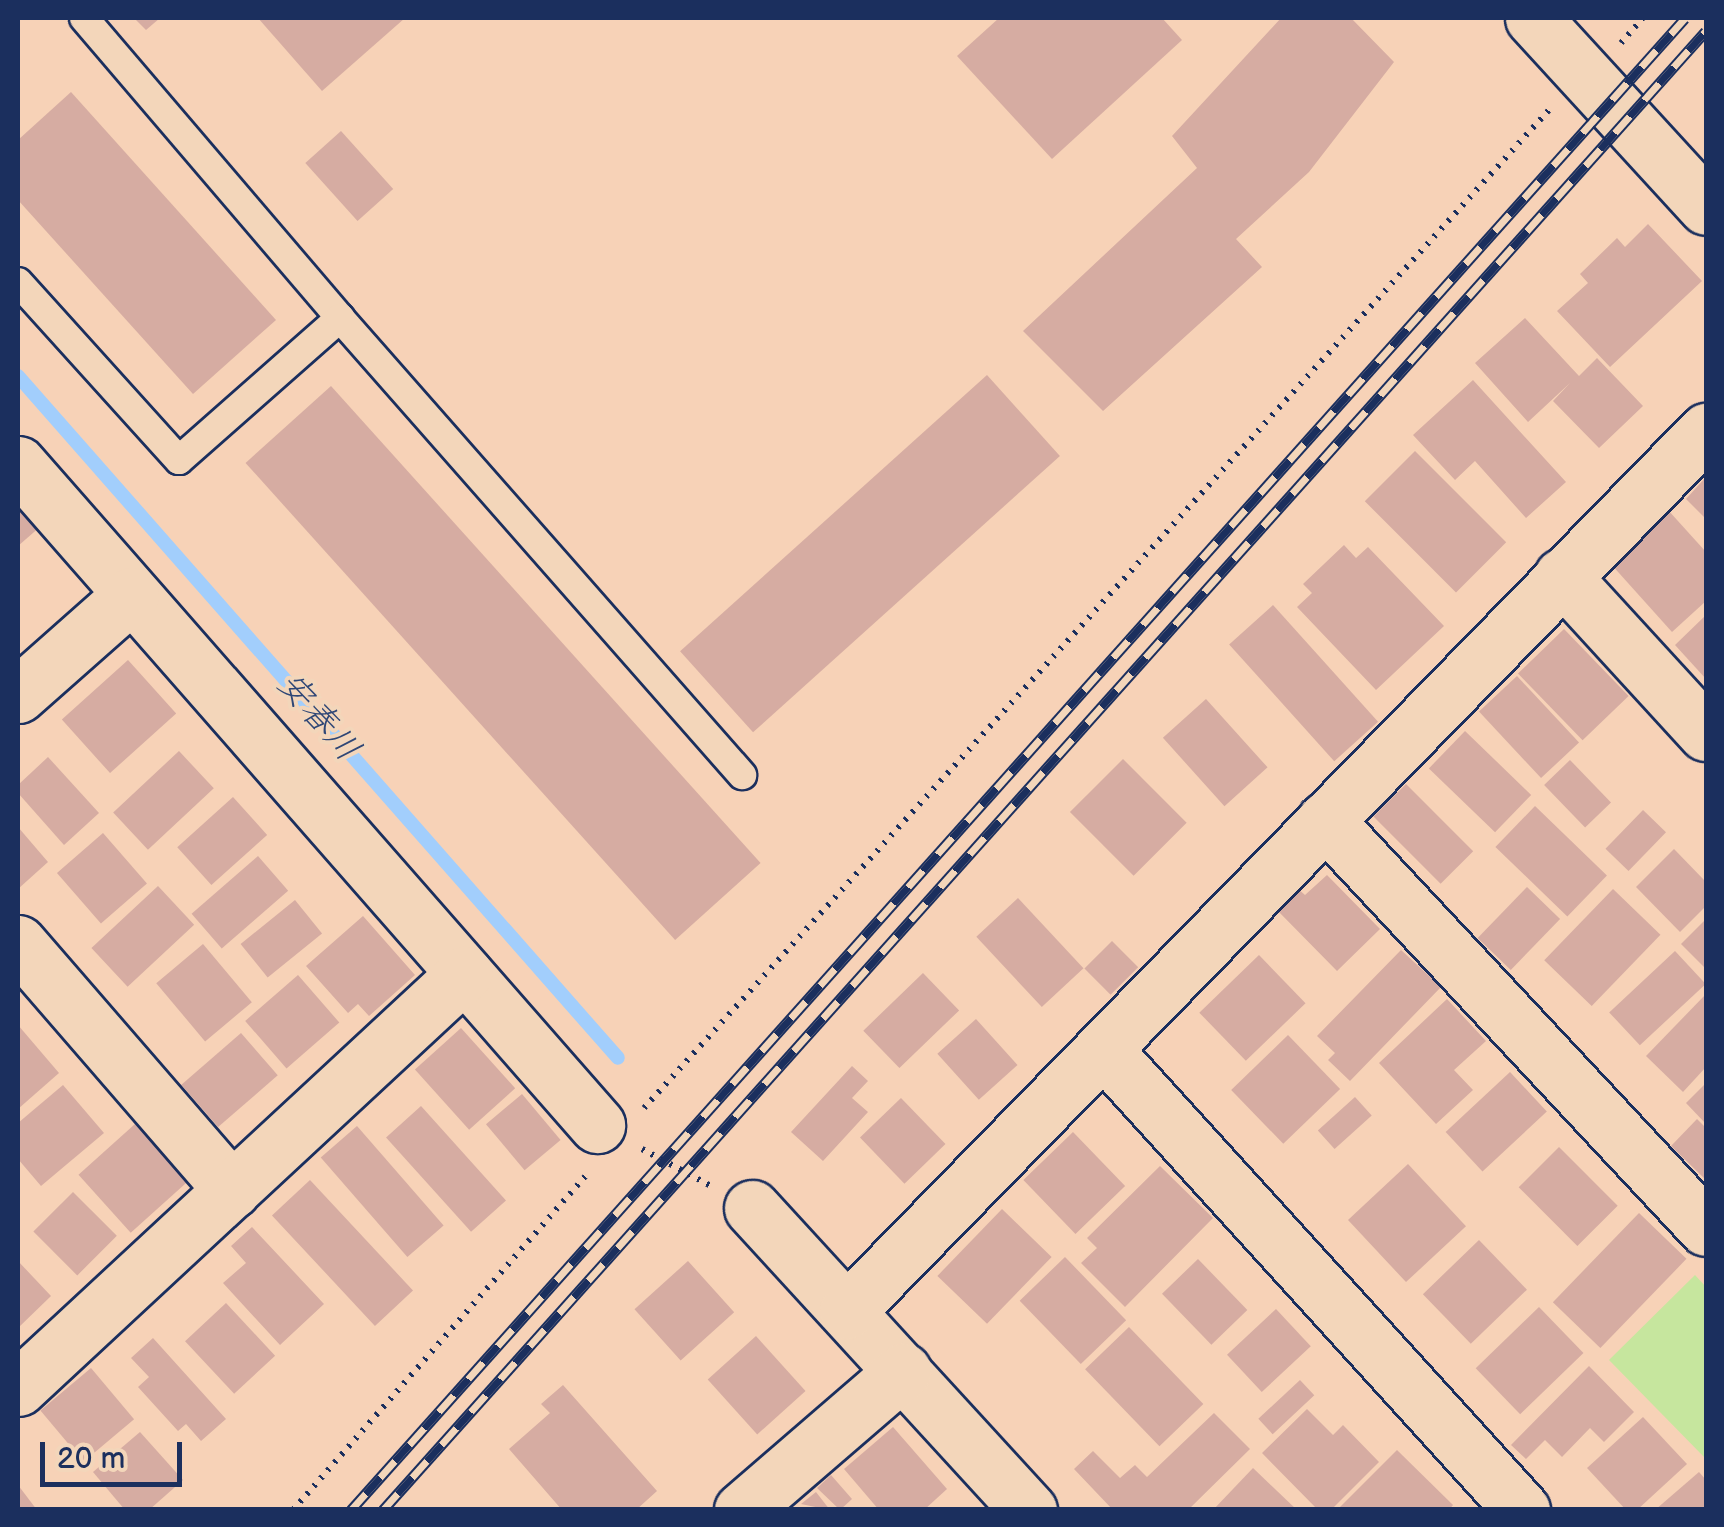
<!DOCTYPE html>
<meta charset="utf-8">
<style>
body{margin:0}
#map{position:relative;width:1724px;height:1527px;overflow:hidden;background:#f7d2b7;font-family:"Balsamiq Sans","Klee One",sans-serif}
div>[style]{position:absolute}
.green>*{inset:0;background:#c6e69e}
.stream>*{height:14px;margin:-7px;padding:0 7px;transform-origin:7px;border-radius:7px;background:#a2cefc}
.building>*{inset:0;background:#d6aca2;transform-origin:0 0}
.path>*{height:6px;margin-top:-3px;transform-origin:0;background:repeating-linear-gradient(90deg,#1b2f5e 0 2.5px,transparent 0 10.5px)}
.roads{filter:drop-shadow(2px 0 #1b2f5e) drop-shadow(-2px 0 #1b2f5e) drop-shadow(0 2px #1b2f5e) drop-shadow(0 -2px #1b2f5e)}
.service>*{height:28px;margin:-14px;padding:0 14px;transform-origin:14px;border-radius:14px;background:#f3d6ba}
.minor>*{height:55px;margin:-27.5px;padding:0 27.5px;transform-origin:27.5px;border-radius:27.5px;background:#f3d6ba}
.tertiary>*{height:55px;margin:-27.5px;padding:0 27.5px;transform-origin:27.5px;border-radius:27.5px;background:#f3d6ba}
.rail>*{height:11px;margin-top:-5.5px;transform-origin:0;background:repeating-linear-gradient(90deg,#f3d6ba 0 22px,#1b2f5e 0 44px);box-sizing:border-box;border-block:2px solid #1b2f5e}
span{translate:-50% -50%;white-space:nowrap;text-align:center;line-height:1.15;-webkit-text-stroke:8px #f3d6ba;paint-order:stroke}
.water-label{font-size:35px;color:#2f4776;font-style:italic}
.frame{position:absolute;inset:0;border:20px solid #1b2f5e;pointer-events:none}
.scale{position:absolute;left:40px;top:1442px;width:142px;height:45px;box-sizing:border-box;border:5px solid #1b2f5e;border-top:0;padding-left:12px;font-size:30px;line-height:35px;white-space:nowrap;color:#1b2f5e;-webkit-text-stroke:8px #f3d6ba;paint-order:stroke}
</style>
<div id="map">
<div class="green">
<div style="clip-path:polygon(1695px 1275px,1706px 1287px,1706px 1459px,1609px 1360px)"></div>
</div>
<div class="stream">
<div style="left:18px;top:376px;width:908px;rotate:48.66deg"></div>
</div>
<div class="building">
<div style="clip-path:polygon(134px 18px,160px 18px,146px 30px)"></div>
<div style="clip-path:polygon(258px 18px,405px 18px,322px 91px)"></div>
<div style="clip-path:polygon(999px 18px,1162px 18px,1182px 40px,1052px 159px,957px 56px)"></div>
<div style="clip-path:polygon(1281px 18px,1351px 18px,1394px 62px,1309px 172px,1236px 239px,1262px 267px,1103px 411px,1023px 331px,1197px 168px,1172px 136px)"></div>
<div style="clip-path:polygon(71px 92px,276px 320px,193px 394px,18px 200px,18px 140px)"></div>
<div style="left:341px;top:131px;width:78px;height:48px;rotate:48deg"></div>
<div style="clip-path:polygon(1648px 224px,1702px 281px,1610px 367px,1557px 311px,1588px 283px,1580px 274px,1617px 238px,1625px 247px)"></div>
<div style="clip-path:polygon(1525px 318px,1579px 376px,1597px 358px,1643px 406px,1599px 448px,1553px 401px,1570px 383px,1528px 422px,1475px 363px)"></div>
<div style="left:987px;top:375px;width:109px;height:413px;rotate:48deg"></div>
<div style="clip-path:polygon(1473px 380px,1566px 482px,1526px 518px,1475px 461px,1455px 480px,1413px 435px)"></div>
<div style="left:331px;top:386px;width:642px;height:115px;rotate:48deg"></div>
<div style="left:1415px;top:451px;width:129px;height:71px;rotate:45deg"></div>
<div style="clip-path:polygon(1706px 477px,1706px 519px,1686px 499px)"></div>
<div style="clip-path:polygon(18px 497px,41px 526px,18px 546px)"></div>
<div style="clip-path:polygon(1668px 510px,1706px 552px,1706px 601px,1672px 632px,1610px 563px)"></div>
<div style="clip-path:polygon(1344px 545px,1356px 558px,1368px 547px,1444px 626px,1376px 690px,1297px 607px,1312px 593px,1303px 584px)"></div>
<div style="left:1273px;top:605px;width:157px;height:59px;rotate:48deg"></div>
<div style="clip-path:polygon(1706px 615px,1706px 679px,1675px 645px)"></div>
<div style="left:1564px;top:629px;width:93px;height:64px;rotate:46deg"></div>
<div style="left:128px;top:660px;width:72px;height:89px;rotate:48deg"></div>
<div style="left:1517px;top:676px;width:91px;height:52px;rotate:47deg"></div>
<div style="left:1206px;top:699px;width:92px;height:58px;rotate:48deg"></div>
<div style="left:1465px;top:731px;width:92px;height:52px;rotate:44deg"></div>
<div style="left:179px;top:751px;width:51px;height:90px;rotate:47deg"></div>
<div style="clip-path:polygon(48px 757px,99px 813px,64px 845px,18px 793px,18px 785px)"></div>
<div style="left:1123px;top:759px;width:90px;height:75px;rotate:45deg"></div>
<div style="left:1570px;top:760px;width:59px;height:36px;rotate:46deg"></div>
<div style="left:1406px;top:784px;width:95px;height:46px;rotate:45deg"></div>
<div style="left:233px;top:797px;width:51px;height:75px;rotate:48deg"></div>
<div style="left:1535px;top:806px;width:100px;height:57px;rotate:44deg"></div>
<div style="left:1643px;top:810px;width:32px;height:54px;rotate:44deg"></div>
<div style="clip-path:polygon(18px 827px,48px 862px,18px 889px)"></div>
<div style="left:103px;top:833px;width:67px;height:61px;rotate:49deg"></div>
<div style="clip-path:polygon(1674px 849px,1706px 882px,1706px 906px,1680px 932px,1636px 887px)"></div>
<div style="left:258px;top:856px;width:46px;height:88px;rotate:49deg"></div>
<div style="clip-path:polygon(1327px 875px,1380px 929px,1337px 971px,1276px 909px,1297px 888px,1305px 895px)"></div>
<div style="left:158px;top:886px;width:53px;height:91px;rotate:47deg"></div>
<div style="left:1527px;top:887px;width:46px;height:71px;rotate:44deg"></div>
<div style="left:1613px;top:889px;width:66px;height:99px;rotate:44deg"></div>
<div style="left:1018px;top:898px;width:96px;height:57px;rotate:47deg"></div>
<div style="left:295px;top:900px;width:43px;height:70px;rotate:51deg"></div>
<div style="clip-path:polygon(363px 916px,415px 975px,369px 1016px,358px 1004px,348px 1013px,306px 966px)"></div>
<div style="clip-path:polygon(1706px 919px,1706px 969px,1681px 944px)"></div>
<div style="left:1112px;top:941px;width:37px;height:39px;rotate:45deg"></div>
<div style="left:203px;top:944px;width:76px;height:61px;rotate:50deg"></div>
<div style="clip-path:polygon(1401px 950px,1441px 987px,1350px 1081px,1328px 1060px,1335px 1053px,1317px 1036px)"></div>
<div style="left:1675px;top:951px;width:45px;height:90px;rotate:47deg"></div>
<div style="left:1259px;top:955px;width:67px;height:83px;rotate:46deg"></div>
<div style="left:923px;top:973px;width:52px;height:83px;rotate:46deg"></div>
<div style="left:298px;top:975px;width:63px;height:70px;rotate:49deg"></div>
<div style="clip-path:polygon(1706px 994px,1706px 1067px,1683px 1092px,1646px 1056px)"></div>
<div style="clip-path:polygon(1447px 999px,1486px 1041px,1454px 1070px,1473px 1090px,1436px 1124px,1379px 1063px)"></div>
<div style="left:976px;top:1019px;width:62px;height:52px;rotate:48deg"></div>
<div style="clip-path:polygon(18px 1025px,59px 1073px,18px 1109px)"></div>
<div style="left:461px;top:1028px;width:81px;height:62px;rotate:48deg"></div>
<div style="left:241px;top:1033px;width:56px;height:79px;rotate:49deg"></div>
<div style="left:1288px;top:1035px;width:75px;height:79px;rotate:46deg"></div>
<div style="clip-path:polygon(852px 1066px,868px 1081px,852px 1098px,868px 1112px,823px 1161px,791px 1132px)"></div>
<div style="left:1510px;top:1072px;width:54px;height:88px;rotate:47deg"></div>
<div style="clip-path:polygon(1706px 1083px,1706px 1124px,1686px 1103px)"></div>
<div style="clip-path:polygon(63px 1085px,104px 1133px,41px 1186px,18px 1159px,18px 1123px)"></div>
<div style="left:522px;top:1094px;width:60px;height:47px;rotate:50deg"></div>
<div style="left:1355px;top:1097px;width:25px;height:50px;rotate:48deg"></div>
<div style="left:901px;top:1098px;width:64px;height:57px;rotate:46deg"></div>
<div style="left:421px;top:1106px;width:127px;height:47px;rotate:48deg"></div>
<div style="clip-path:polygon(1697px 1119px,1706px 1128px,1706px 1180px,1671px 1146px)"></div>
<div style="left:135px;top:1124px;width:78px;height:76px;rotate:48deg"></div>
<div style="left:357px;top:1126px;width:132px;height:48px;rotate:49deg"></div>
<div style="left:1073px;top:1132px;width:75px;height:69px;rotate:46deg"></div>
<div style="left:1559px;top:1147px;width:83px;height:57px;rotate:45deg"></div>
<div style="left:1408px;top:1164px;width:85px;height:82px;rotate:47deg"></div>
<div style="clip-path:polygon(1160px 1166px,1213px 1218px,1125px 1307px,1081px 1263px,1097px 1248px,1087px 1238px)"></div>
<div style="left:310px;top:1180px;width:151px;height:52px;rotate:47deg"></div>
<div style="left:73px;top:1192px;width:62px;height:56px;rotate:45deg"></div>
<div style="left:1002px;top:1209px;width:69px;height:93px;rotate:44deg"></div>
<div style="left:1639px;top:1213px;width:66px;height:124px;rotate:44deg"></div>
<div style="clip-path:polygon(252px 1227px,324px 1304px,280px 1345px,223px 1283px,246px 1263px,231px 1246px)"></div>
<div style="left:1479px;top:1240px;width:69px;height:78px;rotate:46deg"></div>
<div style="left:1065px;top:1257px;width:88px;height:63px;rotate:46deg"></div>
<div style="left:1198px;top:1259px;width:71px;height:50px;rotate:46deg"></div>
<div style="clip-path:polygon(18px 1261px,51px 1296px,18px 1328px)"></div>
<div style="left:688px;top:1261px;width:69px;height:72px;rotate:48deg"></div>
<div style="left:226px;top:1303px;width:72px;height:56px;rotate:47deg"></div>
<div style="left:1539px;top:1307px;width:64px;height:88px;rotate:46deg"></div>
<div style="left:1276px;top:1309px;width:51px;height:67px;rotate:47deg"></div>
<div style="left:1129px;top:1327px;width:107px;height:61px;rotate:46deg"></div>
<div style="left:756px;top:1336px;width:74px;height:65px;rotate:48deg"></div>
<div style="clip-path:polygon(153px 1338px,226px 1419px,201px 1441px,186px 1424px,178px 1431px,138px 1387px,149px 1377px,131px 1358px)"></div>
<div style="clip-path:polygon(1589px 1366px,1634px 1412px,1604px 1442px,1590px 1428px,1562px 1457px,1545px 1440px,1526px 1459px,1511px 1445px)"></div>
<div style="left:91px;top:1368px;width:67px;height:66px;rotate:50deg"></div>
<div style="left:1300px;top:1380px;width:21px;height:57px;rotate:47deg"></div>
<div style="clip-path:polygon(563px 1385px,657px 1491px,636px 1510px,562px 1510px,509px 1449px,550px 1413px,541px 1404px)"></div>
<div style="clip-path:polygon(1307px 1409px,1333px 1435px,1343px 1425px,1379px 1462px,1331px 1510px,1318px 1510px,1262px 1453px)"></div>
<div style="clip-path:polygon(1214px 1413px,1250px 1449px,1188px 1510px,1113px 1510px,1074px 1469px,1093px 1451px,1120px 1478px,1135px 1465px,1147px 1477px)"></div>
<div style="clip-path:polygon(1643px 1417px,1687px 1464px,1637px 1510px,1626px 1510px,1587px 1468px)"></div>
<div style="clip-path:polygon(893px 1427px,947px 1489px,924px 1510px,879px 1510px,844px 1469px)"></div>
<div style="clip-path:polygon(140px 1432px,183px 1480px,149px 1510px,125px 1510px,93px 1472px)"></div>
<div style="clip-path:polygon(1397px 1450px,1453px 1505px,1449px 1510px,1337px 1510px)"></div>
<div style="clip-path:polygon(1253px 1468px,1297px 1510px,1213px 1510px)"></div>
<div style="clip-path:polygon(1699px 1472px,1706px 1480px,1706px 1510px,1655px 1510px)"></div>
<div style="clip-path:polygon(831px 1475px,852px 1499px,840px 1510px,817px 1488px)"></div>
<div style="clip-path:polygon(18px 1485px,37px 1510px,18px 1510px)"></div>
<div style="clip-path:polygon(816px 1492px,830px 1510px,801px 1504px)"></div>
</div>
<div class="path">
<div style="left:1621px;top:43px;width:33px;rotate:-49deg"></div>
<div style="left:644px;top:1108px;width:1347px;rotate:-47.8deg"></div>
<div style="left:642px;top:1149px;width:78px;rotate:28.2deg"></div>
<div style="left:293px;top:1510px;width:446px;rotate:-48.8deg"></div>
</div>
<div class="roads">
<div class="service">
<div style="left:84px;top:18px;width:394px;rotate:49.5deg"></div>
<div style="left:18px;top:282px;width:240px;rotate:47.9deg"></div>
<div style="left:179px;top:460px;width:215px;rotate:-41.4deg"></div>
<div style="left:340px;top:318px;width:609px;rotate:48.66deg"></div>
</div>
<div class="minor">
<div style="left:18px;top:464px;width:879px;rotate:48.78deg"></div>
<div style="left:1562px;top:576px;width:213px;rotate:47.5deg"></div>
<div style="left:18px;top:695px;width:151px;rotate:-41.5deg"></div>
<div style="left:1325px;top:820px;width:558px;rotate:46.96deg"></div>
<div style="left:18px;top:943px;width:327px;rotate:49.1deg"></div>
<div style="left:1103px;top:1049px;width:623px;rotate:47.73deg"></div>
<div style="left:752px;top:1208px;width:410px;rotate:47.5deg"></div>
<div style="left:847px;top:1311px;width:1230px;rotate:-45.69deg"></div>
<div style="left:18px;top:1388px;width:609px;rotate:-42.87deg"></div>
<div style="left:742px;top:1510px;width:213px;rotate:-40.8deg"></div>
</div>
<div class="tertiary">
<div style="left:1533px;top:18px;width:256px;rotate:47.5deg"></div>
</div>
</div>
<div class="rail">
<div style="left:351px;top:1510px;width:2001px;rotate:-48.2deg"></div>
<div style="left:383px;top:1510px;width:1984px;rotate:-48.19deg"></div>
</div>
<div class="water-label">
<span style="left:318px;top:717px;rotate:49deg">安春川</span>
</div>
<div class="frame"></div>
<div class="scale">20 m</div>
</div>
